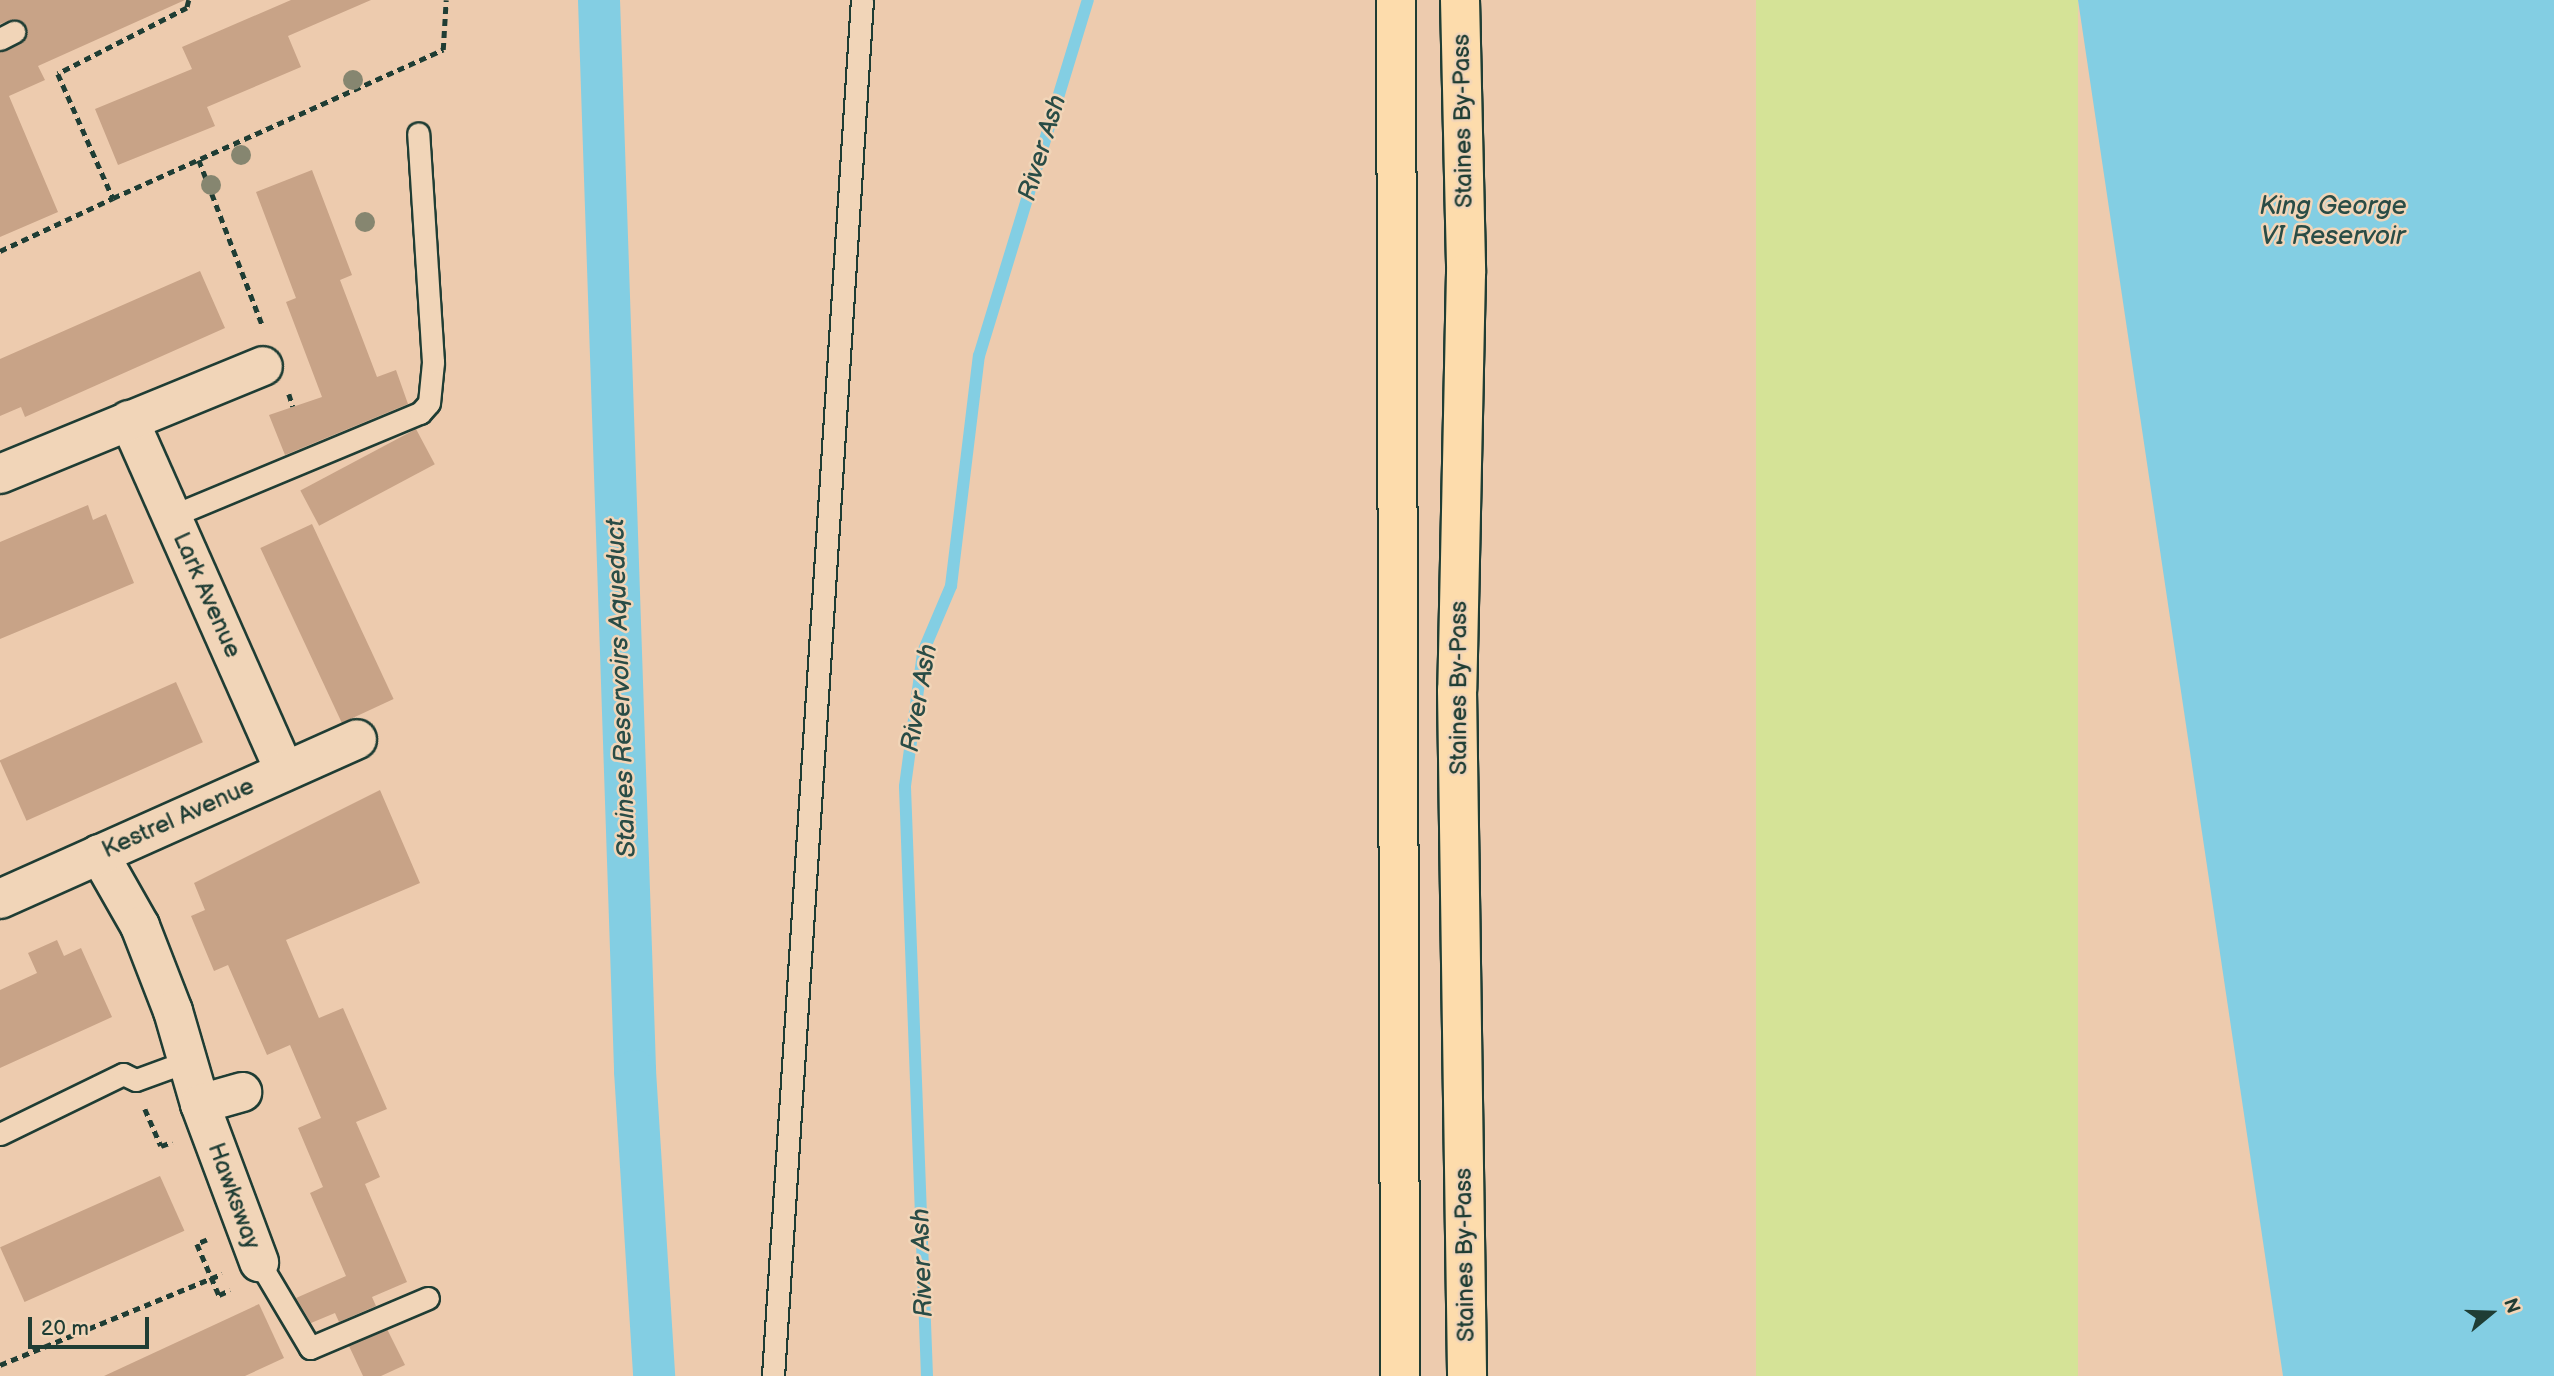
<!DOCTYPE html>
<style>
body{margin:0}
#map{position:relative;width:2554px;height:1376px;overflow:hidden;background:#edcbae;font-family:"Balsamiq Sans",sans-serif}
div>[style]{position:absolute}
.green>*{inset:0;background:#d5e397;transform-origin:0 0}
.water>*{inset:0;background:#83cee3}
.stream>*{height:12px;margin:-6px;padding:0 6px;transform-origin:6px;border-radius:6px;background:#83cee3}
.canal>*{height:42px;margin:-21px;padding:0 21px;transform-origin:21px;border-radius:21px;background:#83cee3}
.building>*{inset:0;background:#c8a387;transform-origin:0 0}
.path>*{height:4.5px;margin-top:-2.25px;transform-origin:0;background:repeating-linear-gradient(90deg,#1f3d34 0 7px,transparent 0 12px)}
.roads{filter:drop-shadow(2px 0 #1f3d34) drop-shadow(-2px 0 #1f3d34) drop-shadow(0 2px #1f3d34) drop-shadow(0 -2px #1f3d34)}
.service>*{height:21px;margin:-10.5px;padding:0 10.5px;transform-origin:10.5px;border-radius:10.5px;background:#f1d5b8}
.minor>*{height:38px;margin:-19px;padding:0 19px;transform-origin:19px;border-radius:19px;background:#f1d5b8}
.trunk>*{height:38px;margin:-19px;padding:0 19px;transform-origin:19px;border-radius:19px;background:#fddcac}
.trees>*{width:20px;height:20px;margin:-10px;border-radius:50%;background:#868670}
span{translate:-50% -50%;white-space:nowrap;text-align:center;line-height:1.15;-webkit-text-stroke:5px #f1d5b8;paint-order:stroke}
.street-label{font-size:24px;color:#1f3d34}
.water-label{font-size:26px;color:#294c46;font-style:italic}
.north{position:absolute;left:2456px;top:1278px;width:70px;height:70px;-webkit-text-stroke:5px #f1d5b8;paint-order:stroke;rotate:71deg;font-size:19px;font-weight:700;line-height:28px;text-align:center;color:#1f3d34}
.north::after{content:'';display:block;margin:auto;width:24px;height:32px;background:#1f3d34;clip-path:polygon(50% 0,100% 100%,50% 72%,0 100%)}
.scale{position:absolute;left:28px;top:1317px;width:121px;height:32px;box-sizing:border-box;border:4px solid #1f3d34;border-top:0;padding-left:9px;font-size:21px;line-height:24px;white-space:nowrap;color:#1f3d34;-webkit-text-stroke:5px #f1d5b8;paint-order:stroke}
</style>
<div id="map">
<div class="green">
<div style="left:1756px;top:0;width:322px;height:1393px"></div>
</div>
<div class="water">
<div style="clip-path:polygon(2078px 0,2554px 0,2554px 1376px,2283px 1376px)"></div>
</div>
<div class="stream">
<div style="left:927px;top:1376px;width:590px;rotate:-92.14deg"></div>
<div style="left:905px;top:786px;width:135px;rotate:-82.3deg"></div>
<div style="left:923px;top:652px;width:72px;rotate:-67deg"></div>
<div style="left:951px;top:586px;width:232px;rotate:-83.1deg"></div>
<div style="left:979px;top:356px;width:372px;rotate:-73deg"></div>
</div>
<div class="canal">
<div style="left:599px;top:0;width:1072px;rotate:88.07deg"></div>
<div style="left:635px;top:1071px;width:306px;rotate:86.4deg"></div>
</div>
<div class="building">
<div style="clip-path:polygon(0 0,185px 0,38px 66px,45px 80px,9px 96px,58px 212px,0 237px,0 52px,20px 43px,27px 32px,15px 19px,0 24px)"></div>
<div style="clip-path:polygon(291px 0,371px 0,288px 36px,301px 67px,207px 107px,215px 126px,118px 165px,95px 109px,192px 69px,182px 47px)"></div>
<div style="clip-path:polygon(312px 170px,352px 275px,340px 280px,377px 377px,396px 370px,408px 404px,285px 455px,269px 415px,322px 397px,286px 302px,296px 298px,256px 192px)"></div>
<div style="clip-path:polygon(200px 271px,225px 328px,25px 417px,21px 407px,0 416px,0 359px)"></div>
<div style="left:416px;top:429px;width:40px;height:131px;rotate:62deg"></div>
<div style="clip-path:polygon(88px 505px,93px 520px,106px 514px,134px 583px,0 639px,0 542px)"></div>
<div style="left:312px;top:524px;width:193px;height:57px;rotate:65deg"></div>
<div style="left:176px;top:682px;width:66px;height:193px;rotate:66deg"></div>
<div style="clip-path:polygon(380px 790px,420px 883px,286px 940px,319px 1018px,343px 1008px,387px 1109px,356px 1122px,380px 1177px,365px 1184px,407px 1282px,372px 1297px,376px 1306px,339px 1322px,335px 1313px,311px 1323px,296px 1298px,346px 1276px,310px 1193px,323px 1187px,298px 1128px,321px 1118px,290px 1045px,267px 1055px,228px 965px,214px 971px,191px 916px,205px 910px,194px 883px)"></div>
<div style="clip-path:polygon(57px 940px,64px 956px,81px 948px,112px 1017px,0 1068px,0 990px,37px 973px,28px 953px)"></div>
<div style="left:160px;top:1176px;width:60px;height:175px;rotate:66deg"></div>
<div style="clip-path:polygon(259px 1304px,284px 1358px,245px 1376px,104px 1376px)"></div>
<div style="clip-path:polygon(387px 1329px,405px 1365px,381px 1376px,363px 1376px,349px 1346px)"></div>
</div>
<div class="path">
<div style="left:189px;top:0;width:8px;rotate:104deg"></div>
<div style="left:187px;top:8px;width:145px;rotate:152.9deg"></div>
<div style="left:58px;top:74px;width:136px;rotate:66.1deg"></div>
<div style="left:113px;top:198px;width:362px;rotate:-24.2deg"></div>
<div style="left:443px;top:50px;width:50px;rotate:-86.6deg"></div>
<div style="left:199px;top:160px;width:179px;rotate:69deg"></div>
<div style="left:0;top:251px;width:125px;rotate:-25.1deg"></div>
<div style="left:289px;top:394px;width:13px;rotate:72deg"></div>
<div style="left:145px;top:1109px;width:40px;rotate:66.6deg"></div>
<div style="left:161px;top:1146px;width:12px;rotate:-20deg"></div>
<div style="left:207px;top:1240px;width:11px;rotate:158deg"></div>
<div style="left:197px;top:1244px;width:56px;rotate:66.7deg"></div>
<div style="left:219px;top:1295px;width:12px;rotate:-24deg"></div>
<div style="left:0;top:1365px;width:240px;rotate:-22.3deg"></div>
</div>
<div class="roads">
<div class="service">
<div style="left:0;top:39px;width:16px;rotate:-27deg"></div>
<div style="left:172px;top:516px;width:269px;rotate:-22.6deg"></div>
<div style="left:420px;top:413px;width:13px;rotate:-48deg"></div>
<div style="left:429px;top:403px;width:41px;rotate:-84.4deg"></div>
<div style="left:433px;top:362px;width:229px;rotate:-93.7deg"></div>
<div style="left:0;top:1134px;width:137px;rotate:-26deg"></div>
<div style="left:123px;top:1074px;width:14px;rotate:25deg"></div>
<div style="left:136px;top:1080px;width:55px;rotate:-20.1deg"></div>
<div style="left:259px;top:1262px;width:100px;rotate:59.3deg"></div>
<div style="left:310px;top:1348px;width:128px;rotate:-23deg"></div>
<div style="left:773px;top:1376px;width:1379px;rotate:-86.3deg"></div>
</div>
<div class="minor">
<div style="left:129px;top:420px;width:383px;rotate:66.1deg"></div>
<div style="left:0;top:474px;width:284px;rotate:-22.3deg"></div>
<div style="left:99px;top:854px;width:83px;rotate:60.3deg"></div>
<div style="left:140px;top:926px;width:91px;rotate:68.8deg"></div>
<div style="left:173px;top:1011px;width:97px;rotate:73.8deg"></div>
<div style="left:200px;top:1104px;width:169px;rotate:69.5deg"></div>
<div style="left:0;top:899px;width:391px;rotate:-24.1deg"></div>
<div style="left:200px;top:1104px;width:44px;rotate:-15.9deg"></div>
</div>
<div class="trunk">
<div style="left:1396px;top:0;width:1376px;rotate:89.83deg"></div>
<div style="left:1460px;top:0;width:273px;rotate:88.7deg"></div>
<div style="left:1466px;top:273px;width:417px;rotate:91.2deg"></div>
<div style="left:1457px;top:690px;width:686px;rotate:89.16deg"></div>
</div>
</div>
<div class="trees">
<div style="left:353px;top:80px"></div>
<div style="left:241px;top:155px"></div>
<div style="left:211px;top:185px"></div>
<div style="left:365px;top:222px"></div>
</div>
<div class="street-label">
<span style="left:1463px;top:121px;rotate:-91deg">Staines By-Pass</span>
<span style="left:207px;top:595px;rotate:66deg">Lark Avenue</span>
<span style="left:1459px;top:688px;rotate:-90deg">Staines By-Pass</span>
<span style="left:178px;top:818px;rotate:-24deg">Kestrel Avenue</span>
<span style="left:234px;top:1196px;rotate:70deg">Hawksway</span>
<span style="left:1465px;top:1255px;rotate:-91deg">Staines By-Pass</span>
</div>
<div class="water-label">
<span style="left:1043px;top:148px;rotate:-73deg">River Ash</span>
<span style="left:2333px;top:222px">King George<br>VI Reservoir</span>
<span style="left:622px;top:688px;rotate:-92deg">Staines Reservoirs Aqueduct</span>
<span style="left:920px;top:698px;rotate:-80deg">River Ash</span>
<span style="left:923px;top:1263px;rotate:-92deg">River Ash</span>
</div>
<div class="north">N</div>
<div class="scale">20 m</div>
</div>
